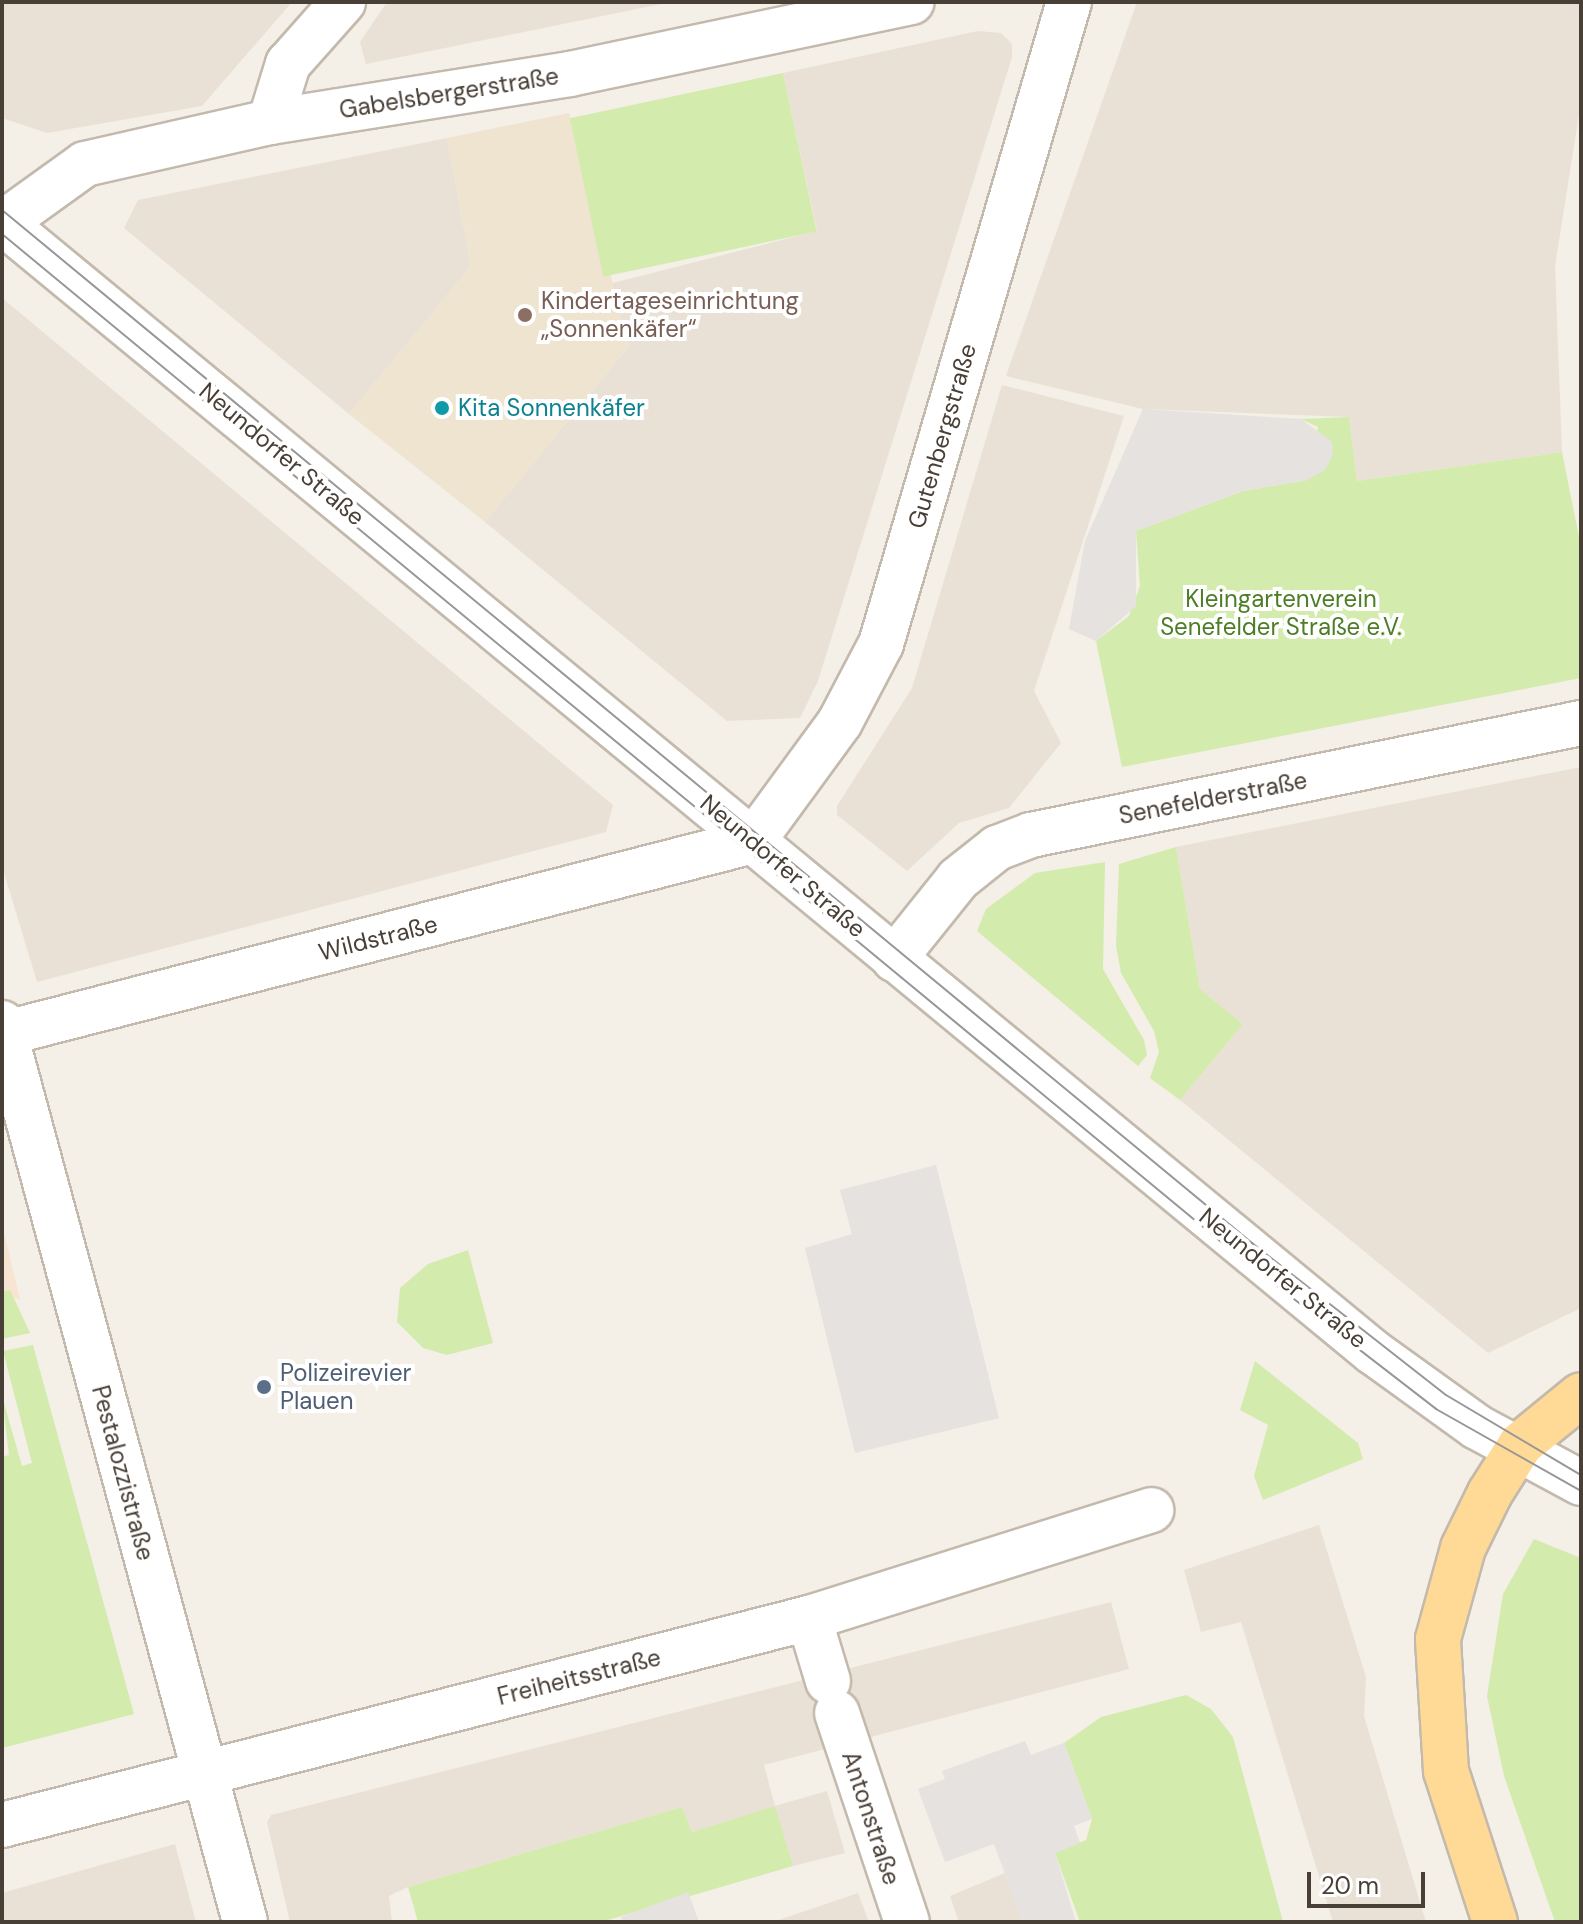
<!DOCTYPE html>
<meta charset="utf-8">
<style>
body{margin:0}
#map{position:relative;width:1583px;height:1924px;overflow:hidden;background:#f4efe7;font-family:"DM Sans",sans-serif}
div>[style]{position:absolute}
.residential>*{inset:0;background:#e9e1d5}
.commercial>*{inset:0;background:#f7e4d1}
.education>*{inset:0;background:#eee4d0}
.green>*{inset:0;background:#d4ebae;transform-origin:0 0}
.parking>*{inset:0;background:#e5e2df}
.roads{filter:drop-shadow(2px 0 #c3b9ac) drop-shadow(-2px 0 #c3b9ac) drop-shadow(0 2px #c3b9ac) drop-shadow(0 -2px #c3b9ac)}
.minor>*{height:44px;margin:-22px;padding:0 22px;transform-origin:22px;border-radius:22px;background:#fff}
.major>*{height:44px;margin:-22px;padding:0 22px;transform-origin:22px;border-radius:22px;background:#ffd996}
.tram>*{height:2px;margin:-1px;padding:0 1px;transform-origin:1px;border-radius:1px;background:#979797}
.dots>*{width:22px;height:22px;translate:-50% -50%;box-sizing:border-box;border:4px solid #fff;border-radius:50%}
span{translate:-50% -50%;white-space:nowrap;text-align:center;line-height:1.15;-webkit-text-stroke:8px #fff;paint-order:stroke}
.street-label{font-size:24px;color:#483f36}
.education-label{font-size:24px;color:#785e54}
.left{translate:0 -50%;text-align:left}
.culture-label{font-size:24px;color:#0d838f}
.park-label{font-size:24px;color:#4d7d25}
.service-label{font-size:24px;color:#4e5e75}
.frame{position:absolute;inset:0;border:4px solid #483f36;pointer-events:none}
.scale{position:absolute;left:1307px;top:1872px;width:118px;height:36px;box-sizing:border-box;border:4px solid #483f36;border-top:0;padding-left:10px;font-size:24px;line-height:28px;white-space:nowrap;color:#483f36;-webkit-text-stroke:6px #fff;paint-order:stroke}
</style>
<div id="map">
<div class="residential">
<div style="clip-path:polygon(2px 2px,292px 2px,202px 106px,47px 133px,2px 118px)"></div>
<div style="clip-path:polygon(387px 2px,671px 2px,366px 64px,360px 42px)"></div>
<div style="clip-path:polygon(1137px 2px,1581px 2px,1581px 102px,1555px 266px,1562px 452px,1357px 481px,1349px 417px,1143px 409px,1006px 376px)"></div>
<div style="clip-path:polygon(978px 31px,1001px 33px,1012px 44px,1012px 57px,818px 681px,800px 718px,727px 721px,485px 522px,629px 346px,609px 284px,817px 231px,783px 73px)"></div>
<div style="clip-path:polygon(447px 138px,471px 266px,349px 414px,124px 228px,138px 200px)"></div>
<div style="clip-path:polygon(2px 298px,613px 805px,606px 832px,37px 982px,2px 866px)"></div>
<div style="clip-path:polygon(1002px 385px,1124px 416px,1034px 691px,1061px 743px,1009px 808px,959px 823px,907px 871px,837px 815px,837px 806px,912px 688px)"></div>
<div style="clip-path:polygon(1581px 767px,1581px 1308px,1488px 1353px,1180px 1100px,1243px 1024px,1200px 989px,1176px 847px)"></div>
<div style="clip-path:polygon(1319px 1525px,1366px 1677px,1364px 1716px,1426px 1922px,1333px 1922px,1241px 1622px,1201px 1632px,1184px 1570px)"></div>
<div style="clip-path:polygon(1111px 1602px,1129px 1669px,764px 1765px,775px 1806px,827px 1791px,845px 1853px,793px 1866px,774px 1807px,692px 1832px,682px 1807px,408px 1887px,389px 1896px,392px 1922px,290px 1922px,267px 1822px,271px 1815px)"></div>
<div style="clip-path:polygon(175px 1844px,196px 1922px,2px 1922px,2px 1893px)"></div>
<div style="clip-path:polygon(1005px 1873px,1023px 1922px,959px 1922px,950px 1896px)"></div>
<div style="clip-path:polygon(858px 1893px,869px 1922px,773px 1922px)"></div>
</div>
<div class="commercial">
<div style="clip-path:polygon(2px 1224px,20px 1300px,2px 1292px)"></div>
</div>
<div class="education">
<div style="clip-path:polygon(569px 113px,629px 346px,485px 522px,349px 414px,471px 266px,447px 138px)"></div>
</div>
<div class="green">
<div style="left:783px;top:73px;width:162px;height:218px;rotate:78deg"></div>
<div style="clip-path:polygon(1349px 417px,1357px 481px,1562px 452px,1581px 547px,1581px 678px,1122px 767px,1096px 641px,1129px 616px,1140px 586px,1136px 531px,1243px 491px,1307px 480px,1318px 427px,1301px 419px)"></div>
<div style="clip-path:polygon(1176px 847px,1200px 989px,1243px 1024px,1180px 1100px,1150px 1078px,1159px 1052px,1154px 1031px,1121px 973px,1116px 946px,1119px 864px)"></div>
<div style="clip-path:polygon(1105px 862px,1103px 969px,1144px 1040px,1147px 1055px,1138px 1066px,977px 931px,986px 909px,1035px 873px)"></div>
<div style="clip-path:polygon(468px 1250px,493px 1343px,447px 1355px,423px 1348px,397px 1322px,400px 1288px,428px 1264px)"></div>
<div style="clip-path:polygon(10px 1290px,30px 1333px,2px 1339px,2px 1292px)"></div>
<div style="clip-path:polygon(33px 1345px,134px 1714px,2px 1748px,2px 1457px,9px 1455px,2px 1396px,22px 1466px,32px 1463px,3px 1351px)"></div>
<div style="clip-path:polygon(1255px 1361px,1358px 1443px,1363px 1459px,1263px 1500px,1254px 1476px,1268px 1425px,1240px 1410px)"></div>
<div style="clip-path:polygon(1534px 1539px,1581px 1558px,1581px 1922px,1555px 1922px,1504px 1776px,1487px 1696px,1503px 1594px)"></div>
<div style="clip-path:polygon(1186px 1695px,1211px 1709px,1233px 1737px,1283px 1922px,1080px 1922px,1055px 1853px,1086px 1840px,1092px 1819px,1064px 1743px,1101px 1717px)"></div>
<div style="clip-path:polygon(775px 1806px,793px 1866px,601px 1922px,418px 1922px,408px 1887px,682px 1807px,692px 1832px)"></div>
</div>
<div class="parking">
<div style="clip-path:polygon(1143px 409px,1301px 419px,1332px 442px,1333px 455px,1325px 470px,1307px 480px,1243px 491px,1136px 531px,1136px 606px,1096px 641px,1069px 629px,1085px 541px)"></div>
<div style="clip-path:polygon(936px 1165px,999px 1418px,855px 1453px,805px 1248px,852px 1234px,840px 1190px)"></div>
<div style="clip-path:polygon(1025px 1741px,1031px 1755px,1064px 1743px,1092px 1819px,1074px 1826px,1080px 1843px,1055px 1853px,1076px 1922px,1023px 1922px,994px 1844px,945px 1862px,918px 1789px,945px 1779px,942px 1771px)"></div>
<div style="clip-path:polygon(688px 1892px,699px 1922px,622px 1922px,621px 1917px)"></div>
</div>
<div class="roads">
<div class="minor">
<div style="left:270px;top:122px;width:61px;rotate:-72.8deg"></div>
<div style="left:288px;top:64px;width:83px;rotate:-48.4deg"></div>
<div style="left:2px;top:222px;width:1777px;rotate:39.5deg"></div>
<div style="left:1373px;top:1352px;width:128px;rotate:35.8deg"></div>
<div style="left:1477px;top:1427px;width:118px;rotate:28.3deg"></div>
<div style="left:3px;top:223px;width:101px;rotate:-35.7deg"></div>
<div style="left:85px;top:164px;width:190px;rotate:-12.8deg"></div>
<div style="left:270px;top:122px;width:304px;rotate:-9.1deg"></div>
<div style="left:570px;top:74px;width:349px;rotate:-11.9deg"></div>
<div style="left:894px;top:959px;width:102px;rotate:-51.3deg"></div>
<div style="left:958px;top:879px;width:50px;rotate:-38.5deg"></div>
<div style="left:997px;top:848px;width:36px;rotate:-21deg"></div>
<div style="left:1031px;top:835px;width:561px;rotate:-11.51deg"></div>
<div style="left:2px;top:1023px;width:931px;rotate:74.87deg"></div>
<div style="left:2px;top:1034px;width:775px;rotate:-14.41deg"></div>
<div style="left:753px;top:841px;width:147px;rotate:-53.8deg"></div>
<div style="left:840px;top:722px;width:88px;rotate:-62.3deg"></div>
<div style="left:881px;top:644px;width:669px;rotate:-73.68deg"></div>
<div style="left:809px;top:1618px;width:66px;rotate:73.2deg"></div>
<div style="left:837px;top:1713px;width:220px;rotate:71.5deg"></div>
<div style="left:2px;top:1825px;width:833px;rotate:-14.39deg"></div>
<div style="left:809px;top:1618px;width:359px;rotate:-17.5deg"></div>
</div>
<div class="major">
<div style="left:1495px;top:1922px;width:159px;rotate:-108deg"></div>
<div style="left:1446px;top:1771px;width:132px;rotate:-93.5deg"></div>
<div style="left:1438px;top:1639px;width:94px;rotate:-74.6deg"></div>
<div style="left:1463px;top:1548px;width:61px;rotate:-63.9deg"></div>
<div style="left:1490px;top:1493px;width:58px;rotate:-57.7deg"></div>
<div style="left:1521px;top:1444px;width:77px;rotate:-39.2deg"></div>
</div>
</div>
<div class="tram">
<div style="left:2px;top:210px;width:1622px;rotate:39.57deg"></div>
<div style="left:1252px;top:1243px;width:246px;rotate:38.1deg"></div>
<div style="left:1446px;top:1395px;width:157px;rotate:30.7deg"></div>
<div style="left:2px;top:234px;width:1602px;rotate:39.58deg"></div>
<div style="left:1237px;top:1255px;width:252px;rotate:37.7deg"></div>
<div style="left:1436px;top:1409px;width:167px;rotate:29.5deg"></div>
</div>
<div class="dots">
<div style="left:525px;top:315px;background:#8d6e63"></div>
<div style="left:442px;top:408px;background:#0f9aa8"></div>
<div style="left:264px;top:1387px;background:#5c6f8a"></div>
</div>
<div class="street-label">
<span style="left:449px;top:93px;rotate:-9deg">Gabelsbergerstraße</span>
<span style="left:942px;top:436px;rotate:-74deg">Gutenbergstraße</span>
<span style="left:282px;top:454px;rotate:40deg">Neundorfer Straße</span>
<span style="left:1213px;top:798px;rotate:-11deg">Senefelderstraße</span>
<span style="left:783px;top:866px;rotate:40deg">Neundorfer Straße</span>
<span style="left:378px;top:938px;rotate:-14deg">Wildstraße</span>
<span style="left:1283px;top:1278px;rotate:39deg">Neundorfer Straße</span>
<span style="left:123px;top:1473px;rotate:75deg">Pestalozzistraße</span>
<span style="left:579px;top:1677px;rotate:-14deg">Freiheitsstraße</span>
<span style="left:871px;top:1818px;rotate:72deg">Antonstraße</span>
</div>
<div class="education-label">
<span class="left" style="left:541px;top:315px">Kindertageseinrichtung<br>„Sonnenkäfer“</span>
</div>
<div class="culture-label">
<span class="left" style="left:458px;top:408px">Kita Sonnenkäfer</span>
</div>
<div class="park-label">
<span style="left:1281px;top:613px">Kleingartenverein<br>Senefelder Straße e.V.</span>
</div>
<div class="service-label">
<span class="left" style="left:280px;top:1387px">Polizeirevier<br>Plauen</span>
</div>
<div class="frame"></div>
<div class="scale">20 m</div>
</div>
